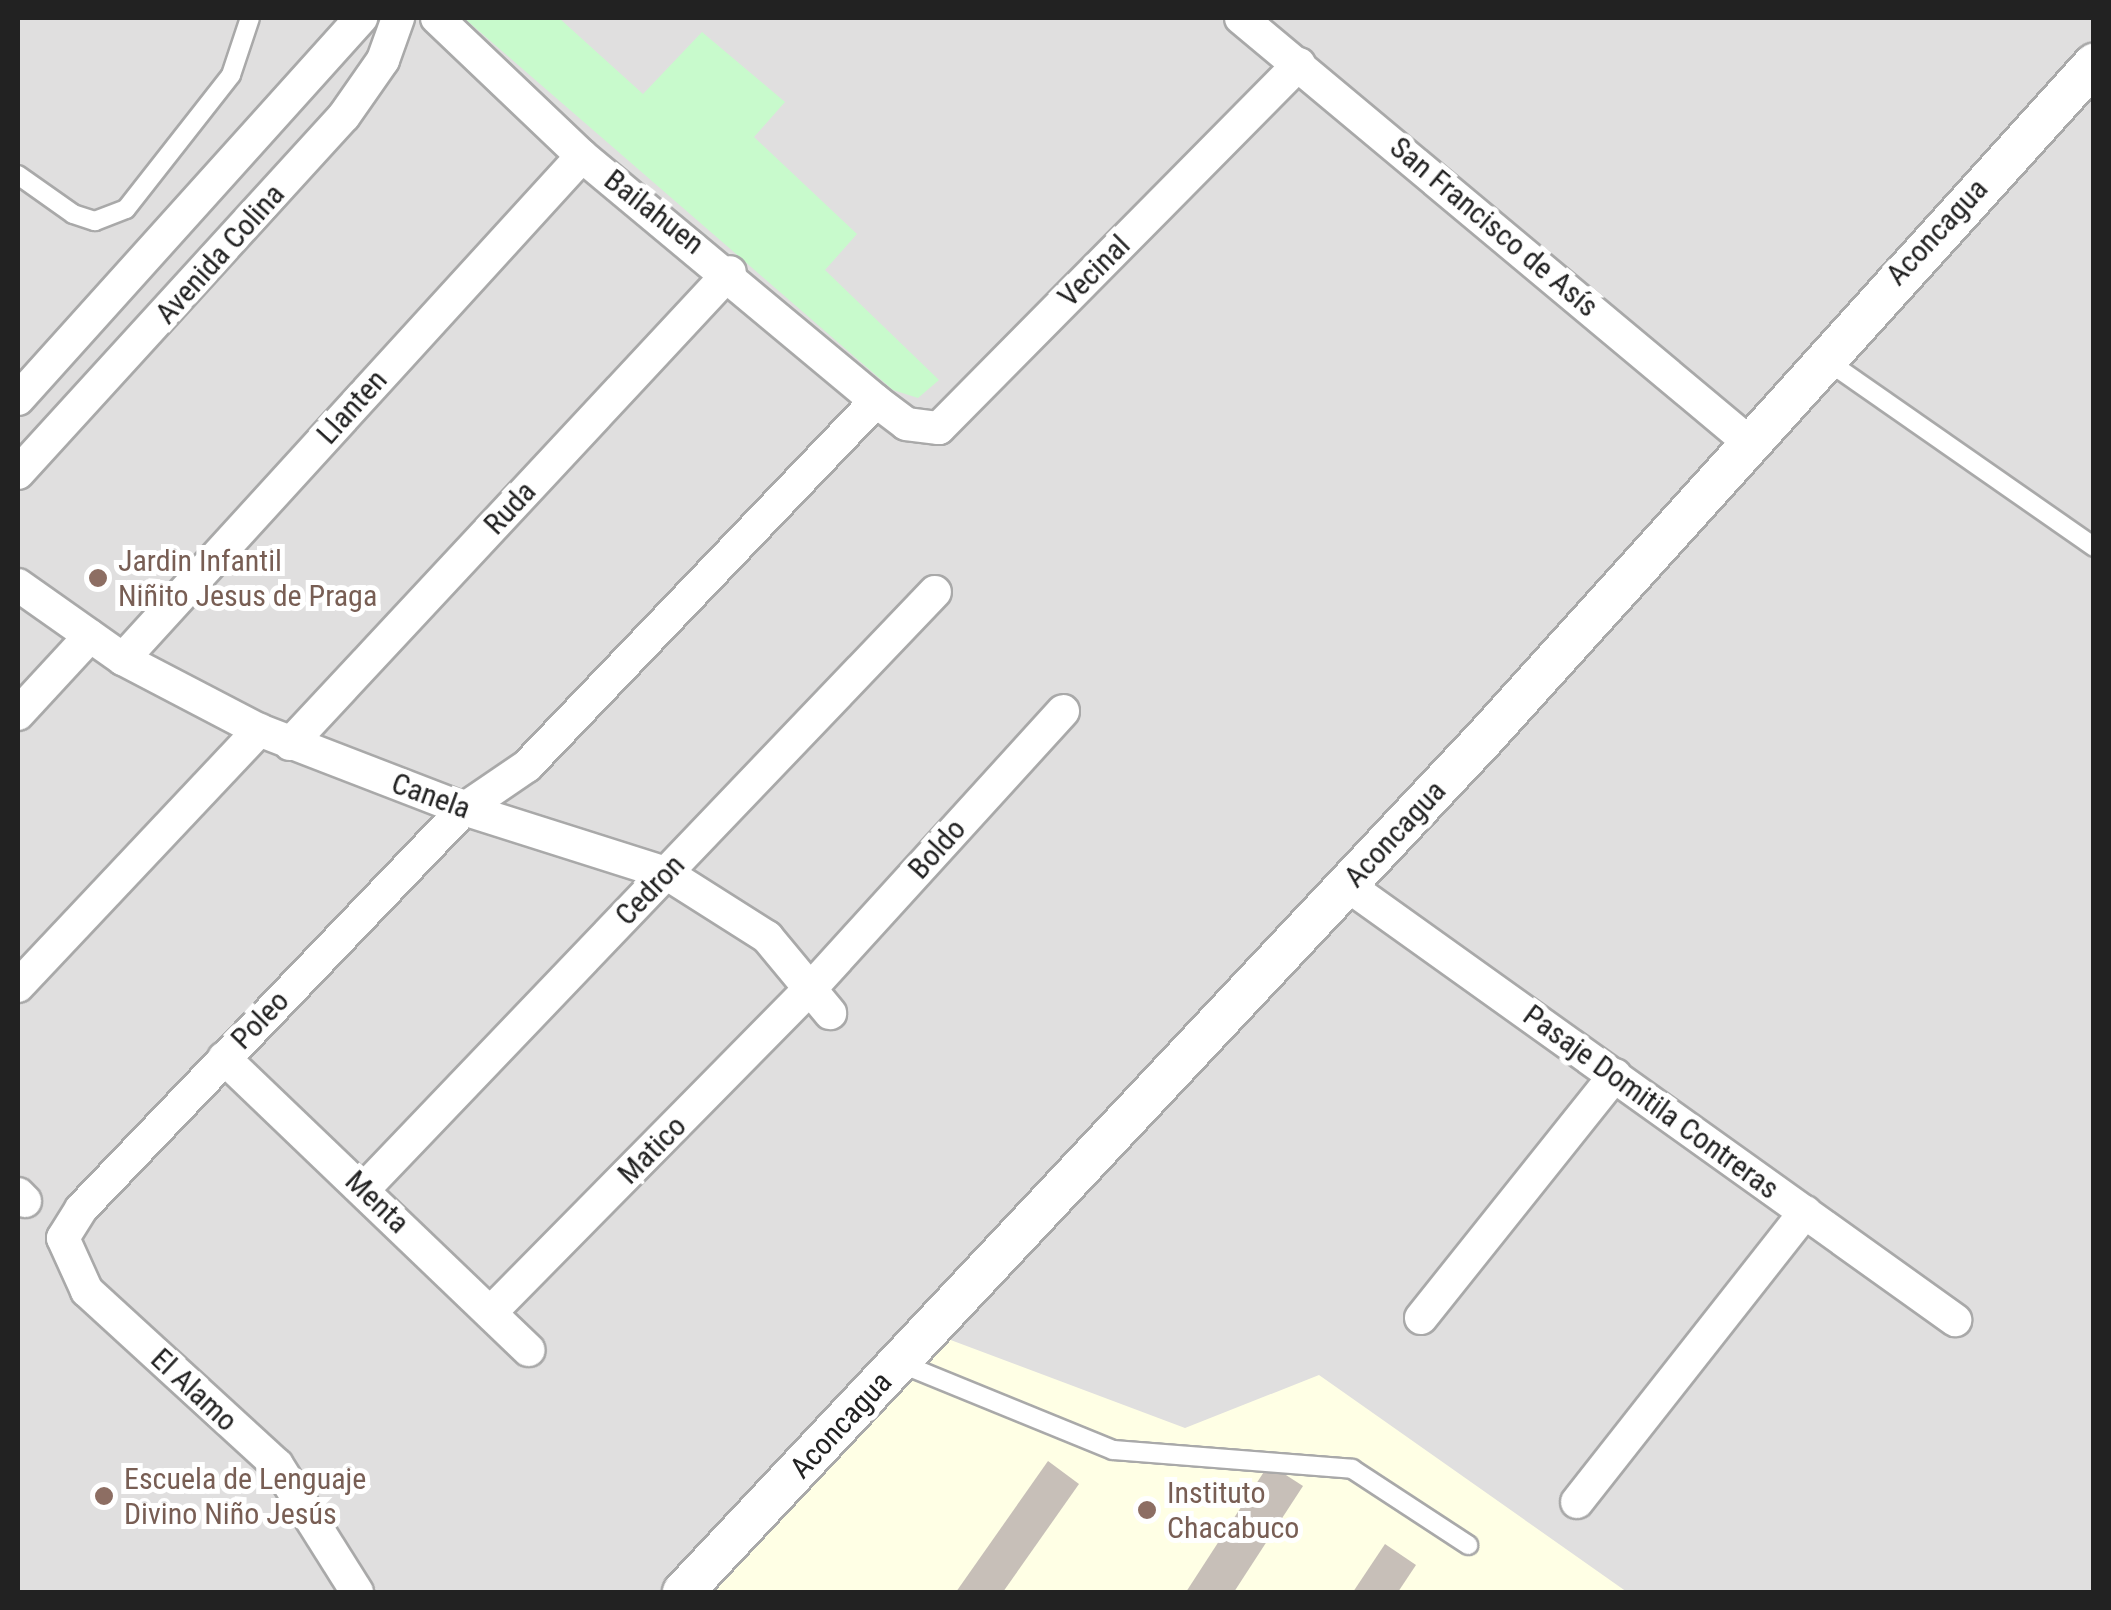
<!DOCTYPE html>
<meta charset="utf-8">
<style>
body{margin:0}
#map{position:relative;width:2111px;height:1610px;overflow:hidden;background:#f2efe9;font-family:"Roboto Condensed",sans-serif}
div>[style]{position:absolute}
.residential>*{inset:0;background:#e0dfdf;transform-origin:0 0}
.education>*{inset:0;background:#ffffe5}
.park>*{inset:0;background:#c8facc}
.building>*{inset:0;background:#c7bfb8}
.roads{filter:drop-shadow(2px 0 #a9a9a9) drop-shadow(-2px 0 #a9a9a9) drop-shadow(0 2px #a9a9a9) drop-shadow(0 -2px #a9a9a9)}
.service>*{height:18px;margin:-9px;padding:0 9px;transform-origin:9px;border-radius:9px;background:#fff}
.minor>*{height:32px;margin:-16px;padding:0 16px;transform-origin:16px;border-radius:16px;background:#fff}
.tertiary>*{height:40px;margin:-20px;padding:0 20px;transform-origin:20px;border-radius:20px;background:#fff}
.dots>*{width:28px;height:28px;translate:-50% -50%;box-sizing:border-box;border:5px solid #fff;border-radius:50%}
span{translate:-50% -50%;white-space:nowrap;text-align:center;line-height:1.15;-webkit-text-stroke:10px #fff;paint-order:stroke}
.street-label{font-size:30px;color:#222}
.education-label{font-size:30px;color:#785e54}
.left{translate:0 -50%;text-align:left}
.frame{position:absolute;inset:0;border:20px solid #222;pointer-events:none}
</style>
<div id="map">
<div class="residential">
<div style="left:18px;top:18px;width:2075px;height:1574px"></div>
</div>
<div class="education">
<div style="clip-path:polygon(940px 1336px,1185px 1428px,1319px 1375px,1627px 1592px,710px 1592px)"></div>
</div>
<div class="park">
<div style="clip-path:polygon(464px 18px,559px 18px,643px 94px,702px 32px,785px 102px,754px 137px,857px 234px,825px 270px,939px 380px,918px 398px,893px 390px)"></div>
</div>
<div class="building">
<div style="clip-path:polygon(1048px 1461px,1079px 1484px,1003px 1592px,956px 1592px)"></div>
<div style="clip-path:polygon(1269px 1464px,1303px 1486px,1234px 1592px,1186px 1592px)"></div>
<div style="clip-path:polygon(1385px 1544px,1416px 1565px,1398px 1592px,1353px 1592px)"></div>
</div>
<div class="roads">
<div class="service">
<div style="left:18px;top:175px;width:67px;rotate:35.3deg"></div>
<div style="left:73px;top:214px;width:23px;rotate:18deg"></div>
<div style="left:95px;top:221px;width:33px;rotate:-21deg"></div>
<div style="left:126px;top:209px;width:170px;rotate:-51.9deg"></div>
<div style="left:231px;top:75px;width:60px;rotate:-71.6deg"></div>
<div style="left:1826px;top:360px;width:327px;rotate:34.9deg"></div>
<div style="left:900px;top:1363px;width:230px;rotate:22.2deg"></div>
<div style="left:1113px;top:1450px;width:240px;rotate:4.5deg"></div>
<div style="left:1352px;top:1469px;width:139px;rotate:33.2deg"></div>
</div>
<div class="minor">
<div style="left:437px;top:18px;width:200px;rotate:43.6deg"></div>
<div style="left:582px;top:156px;width:383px;rotate:39.8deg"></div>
<div style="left:876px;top:401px;width:38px;rotate:37deg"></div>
<div style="left:906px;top:424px;width:33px;rotate:7deg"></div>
<div style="left:939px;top:428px;width:512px;rotate:-45.32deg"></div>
<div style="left:1241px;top:18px;width:657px;rotate:39.87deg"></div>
<div style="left:18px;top:399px;width:513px;rotate:-48deg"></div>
<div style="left:18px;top:473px;width:483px;rotate:-47.6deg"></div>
<div style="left:344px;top:116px;width:68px;rotate:-55.1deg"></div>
<div style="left:383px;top:60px;width:45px;rotate:-70.3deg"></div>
<div style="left:18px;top:585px;width:128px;rotate:35.2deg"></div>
<div style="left:123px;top:659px;width:153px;rotate:27.6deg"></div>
<div style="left:259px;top:730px;width:220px;rotate:21.1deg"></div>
<div style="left:464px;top:809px;width:212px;rotate:17.6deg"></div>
<div style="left:666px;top:873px;width:120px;rotate:32.4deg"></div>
<div style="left:767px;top:937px;width:99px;rotate:50.3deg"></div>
<div style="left:123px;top:659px;width:681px;rotate:-47.62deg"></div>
<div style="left:18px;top:714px;width:106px;rotate:-47.3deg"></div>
<div style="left:290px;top:744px;width:645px;rotate:-47.01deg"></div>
<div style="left:1347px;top:885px;width:748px;rotate:35.58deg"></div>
<div style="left:18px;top:986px;width:352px;rotate:-46.7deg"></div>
<div style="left:224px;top:1058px;width:422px;rotate:43.8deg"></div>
<div style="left:364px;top:1189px;width:826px;rotate:-46.28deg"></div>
<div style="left:18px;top:1194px;width:10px;rotate:45deg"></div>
<div style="left:491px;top:1312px;width:457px;rotate:-45.4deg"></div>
<div style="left:812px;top:987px;width:373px;rotate:-47.7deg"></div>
<div style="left:1421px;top:1318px;width:311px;rotate:-51.4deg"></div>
<div style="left:1577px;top:1502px;width:369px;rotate:-51.8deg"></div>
<div style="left:357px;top:1592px;width:150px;rotate:-122.2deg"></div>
<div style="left:277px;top:1465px;width:258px;rotate:-137.5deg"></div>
<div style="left:87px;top:1291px;width:58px;rotate:-114.4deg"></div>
<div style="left:63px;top:1238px;width:34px;rotate:-58deg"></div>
<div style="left:81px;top:1209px;width:554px;rotate:-46.24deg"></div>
<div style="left:464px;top:809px;width:76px;rotate:-34.3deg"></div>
<div style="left:527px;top:766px;width:505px;rotate:-46.28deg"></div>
</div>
<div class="tertiary">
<div style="left:683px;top:1592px;width:1167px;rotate:-46.81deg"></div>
<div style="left:1482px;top:741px;width:913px;rotate:-47.89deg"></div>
</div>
</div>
<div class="dots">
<div style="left:98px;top:578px;background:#8d6e63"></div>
<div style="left:104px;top:1496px;background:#8d6e63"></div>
<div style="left:1147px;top:1510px;background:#8d6e63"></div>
</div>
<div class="street-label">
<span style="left:654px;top:212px;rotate:38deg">Bailahuen</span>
<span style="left:1494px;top:227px;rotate:40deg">San Francisco de Asís</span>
<span style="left:1937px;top:232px;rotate:-47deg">Aconcagua</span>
<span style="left:220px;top:254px;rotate:-48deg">Avenida Colina</span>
<span style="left:1094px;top:271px;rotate:-45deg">Vecinal</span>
<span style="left:352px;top:407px;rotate:-48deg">Llanten</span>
<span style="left:510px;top:508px;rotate:-47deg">Ruda</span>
<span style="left:431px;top:796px;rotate:20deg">Canela</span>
<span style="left:1395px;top:834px;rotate:-47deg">Aconcagua</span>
<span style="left:937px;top:849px;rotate:-48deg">Boldo</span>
<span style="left:650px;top:890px;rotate:-46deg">Cedron</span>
<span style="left:260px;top:1020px;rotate:-46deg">Poleo</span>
<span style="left:1651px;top:1102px;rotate:36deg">Pasaje Domitila Contreras</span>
<span style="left:652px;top:1150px;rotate:-45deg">Matico</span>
<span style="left:377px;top:1202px;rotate:44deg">Menta</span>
<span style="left:194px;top:1390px;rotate:43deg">El Alamo</span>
<span style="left:841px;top:1425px;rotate:-47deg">Aconcagua</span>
</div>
<div class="education-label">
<span class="left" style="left:118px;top:578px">Jardin Infantil<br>Niñito Jesus de Praga</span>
<span class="left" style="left:124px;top:1496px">Escuela de Lenguaje<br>Divino Niño Jesús</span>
<span class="left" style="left:1167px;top:1510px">Instituto<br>Chacabuco</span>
</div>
<div class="frame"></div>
</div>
